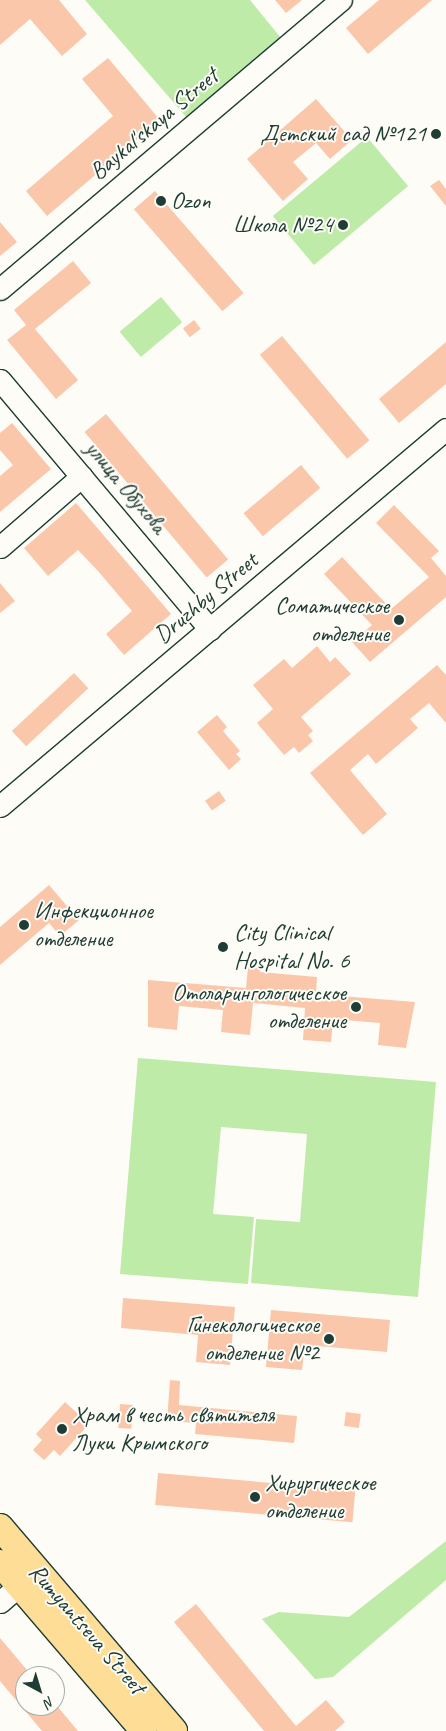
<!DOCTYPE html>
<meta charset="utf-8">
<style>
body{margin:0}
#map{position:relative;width:446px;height:1731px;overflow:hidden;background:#fdfcf7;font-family:Caveat,sans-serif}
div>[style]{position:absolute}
.green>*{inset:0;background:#bfeba8;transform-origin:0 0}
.building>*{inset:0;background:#fac7aa;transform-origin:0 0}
.roads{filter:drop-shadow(1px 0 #1f3d34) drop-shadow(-1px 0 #1f3d34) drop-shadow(0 1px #1f3d34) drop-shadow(0 -1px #1f3d34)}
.minor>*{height:21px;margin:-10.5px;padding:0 10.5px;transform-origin:10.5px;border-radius:10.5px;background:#fdfcf7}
.major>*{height:26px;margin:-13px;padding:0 13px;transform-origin:13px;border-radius:13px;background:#fedd96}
.dots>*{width:14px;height:14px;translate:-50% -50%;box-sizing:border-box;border:2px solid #fdfcf7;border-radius:50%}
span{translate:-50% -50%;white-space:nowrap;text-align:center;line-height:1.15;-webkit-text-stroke:4px #fdfcf7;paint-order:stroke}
.street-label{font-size:24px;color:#1f3d34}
.poi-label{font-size:24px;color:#1f3d34}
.right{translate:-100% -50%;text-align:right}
.left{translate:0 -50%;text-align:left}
.north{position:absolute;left:15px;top:1666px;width:50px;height:50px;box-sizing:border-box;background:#fdfcf7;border:1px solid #a4b0a9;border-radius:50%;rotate:141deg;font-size:14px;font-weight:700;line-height:20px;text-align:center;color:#1f3d34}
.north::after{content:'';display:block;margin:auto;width:18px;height:22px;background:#1f3d34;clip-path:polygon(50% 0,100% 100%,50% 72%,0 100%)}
</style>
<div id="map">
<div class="green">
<div style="clip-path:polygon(85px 0,250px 0,281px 38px,187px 118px)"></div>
<div style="left:367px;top:137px;width:64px;height:123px;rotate:50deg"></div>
<div style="left:161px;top:297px;width:33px;height:54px;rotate:50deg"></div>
<div style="clip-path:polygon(138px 1058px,436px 1082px,418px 1297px,251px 1283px,256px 1219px,300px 1222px,307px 1134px,221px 1127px,213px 1214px,254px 1217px,248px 1284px,120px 1274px)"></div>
<div style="clip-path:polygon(446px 1541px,446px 1580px,333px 1677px,315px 1679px,262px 1619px,279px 1612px,349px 1617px)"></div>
</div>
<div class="building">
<div style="clip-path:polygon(0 0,59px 0,87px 34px,62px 56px,30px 19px,0 45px)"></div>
<div style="clip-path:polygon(275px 0,302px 0,286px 13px)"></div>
<div style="clip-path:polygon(379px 0,432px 0,368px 54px,346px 28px)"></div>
<div style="clip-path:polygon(108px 58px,160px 120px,47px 216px,26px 191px,113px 116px,82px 79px)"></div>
<div style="clip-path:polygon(316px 99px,352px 140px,330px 159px,316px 143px,293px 162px,308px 179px,283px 201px,247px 159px)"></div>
<div style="clip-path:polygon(439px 180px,446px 189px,446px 206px,430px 186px)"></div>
<div style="left:155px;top:191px;width:135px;height:28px;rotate:49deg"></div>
<div style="clip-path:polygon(0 222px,17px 242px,0 256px)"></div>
<div style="clip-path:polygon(73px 261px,91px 283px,35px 329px,78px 380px,56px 399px,7px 340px,26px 325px,14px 310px)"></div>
<div style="left:194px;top:320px;width:11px;height:14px;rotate:52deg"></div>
<div style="left:282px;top:336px;width:136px;height:29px;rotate:50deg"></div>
<div style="clip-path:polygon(446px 342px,446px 384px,399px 423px,379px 399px)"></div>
<div style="left:106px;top:414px;width:190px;height:28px;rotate:50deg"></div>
<div style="clip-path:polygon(12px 423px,51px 469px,0 512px,0 476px,13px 465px,0 450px,0 433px)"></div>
<div style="left:301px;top:465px;width:30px;height:75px;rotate:50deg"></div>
<div style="clip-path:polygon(76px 503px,171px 614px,124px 655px,106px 634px,132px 611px,98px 571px,78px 550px,48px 576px,24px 548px)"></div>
<div style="clip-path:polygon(394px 505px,439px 551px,431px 558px,446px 576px,446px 597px,370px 662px,352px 642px,372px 625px,324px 574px,342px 557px,391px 609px,429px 577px,376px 523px)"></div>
<div style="clip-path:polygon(0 583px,15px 601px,0 613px)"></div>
<div style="clip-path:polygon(317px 646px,330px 662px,335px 657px,351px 674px,301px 717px,313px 731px,308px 735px,313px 741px,299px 753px,294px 747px,284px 755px,257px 723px,273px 709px,253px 685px,284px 659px,292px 668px)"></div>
<div style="clip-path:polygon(437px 665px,446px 675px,446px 723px,429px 703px,410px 719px,418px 728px,376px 764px,368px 754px,350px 770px,387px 814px,363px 835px,310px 773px)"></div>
<div style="left:74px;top:673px;width:21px;height:85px;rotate:47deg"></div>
<div style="clip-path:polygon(217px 715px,227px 727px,223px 731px,240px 751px,236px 754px,241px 759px,229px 770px,197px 732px)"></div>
<div style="left:219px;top:791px;width:12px;height:17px;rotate:55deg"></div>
<div style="clip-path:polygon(49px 885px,79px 920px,60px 936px,49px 923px,0 965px,0 927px)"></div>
<div style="clip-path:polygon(248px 967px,261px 968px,260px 972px,317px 977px,316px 994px,415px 1002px,406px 1048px,378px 1045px,380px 1023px,333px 1019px,331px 1042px,303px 1040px,305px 1008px,253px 1003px,250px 1035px,221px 1032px,223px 1010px,179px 1006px,177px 1030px,148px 1027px,148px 980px,246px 988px)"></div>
<div style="clip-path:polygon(123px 1298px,235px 1307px,230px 1365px,196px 1362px,198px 1335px,121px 1328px)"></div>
<div style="clip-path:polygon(271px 1310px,390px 1320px,387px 1352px,305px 1345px,302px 1370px,266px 1367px)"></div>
<div style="clip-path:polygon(170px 1380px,180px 1381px,179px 1405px,297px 1416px,294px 1443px,195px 1434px,196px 1423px,167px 1421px)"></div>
<div style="clip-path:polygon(65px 1402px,89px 1424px,60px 1456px,54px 1450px,44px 1460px,33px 1450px,42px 1440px,36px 1434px)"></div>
<div style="left:120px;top:1404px;width:13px;height:24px;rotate:4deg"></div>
<div style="left:346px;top:1412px;width:15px;height:14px;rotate:8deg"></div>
<div style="left:158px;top:1473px;width:198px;height:32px;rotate:5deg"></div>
<div style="clip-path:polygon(196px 1604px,296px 1726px,326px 1700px,345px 1722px,335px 1731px,264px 1731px,174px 1622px)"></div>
<div style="clip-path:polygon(0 1638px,32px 1676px,25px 1676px,25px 1706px,57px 1706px,78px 1731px,42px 1731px,0 1681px)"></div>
</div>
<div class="roads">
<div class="minor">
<div style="left:0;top:289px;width:447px;rotate:-40.3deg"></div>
<div style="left:0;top:380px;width:326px;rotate:49.9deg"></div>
<div style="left:0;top:547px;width:108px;rotate:-40.9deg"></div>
<div style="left:0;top:806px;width:584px;rotate:-40.21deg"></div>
<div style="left:0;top:1602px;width:40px;rotate:-41deg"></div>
</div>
<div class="major">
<div style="left:0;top:1527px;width:268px;rotate:49.5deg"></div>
<div style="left:0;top:1563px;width:221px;rotate:49.4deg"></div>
</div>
</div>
<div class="dots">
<div style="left:436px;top:134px;background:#1f3d34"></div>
<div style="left:161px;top:201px;background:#1f3d34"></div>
<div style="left:343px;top:225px;background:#1f3d34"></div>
<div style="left:399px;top:620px;background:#1f3d34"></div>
<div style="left:24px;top:925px;background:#1f3d34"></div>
<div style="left:223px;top:947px;background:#1f3d34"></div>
<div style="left:356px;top:1007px;background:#1f3d34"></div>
<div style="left:329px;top:1339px;background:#1f3d34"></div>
<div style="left:62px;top:1429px;background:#1f3d34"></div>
<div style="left:255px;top:1497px;background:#1f3d34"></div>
</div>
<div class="street-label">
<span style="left:154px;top:124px;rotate:-40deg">Baykal'skaya Street</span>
<span style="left:126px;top:487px;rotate:50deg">улица Обухова</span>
<span style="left:206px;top:598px;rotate:-40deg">Druzhby Street</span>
<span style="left:87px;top:1629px;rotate:49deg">Rumyantseva Street</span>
</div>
<div class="poi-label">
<span class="right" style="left:426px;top:134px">Детский сад №121</span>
<span class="left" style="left:171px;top:201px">Ozon</span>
<span class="right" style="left:333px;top:225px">Школа №24</span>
<span class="right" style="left:389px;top:620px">Соматическое<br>отделение</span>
<span class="left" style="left:34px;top:925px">Инфекционное<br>отделение</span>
<span class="left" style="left:234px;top:947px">City Clinical<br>Hospital No. 6</span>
<span class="right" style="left:346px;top:1007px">Отоларингологическое<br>отделение</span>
<span class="right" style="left:319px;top:1339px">Гинекологическое<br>отделение №2</span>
<span class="left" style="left:72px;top:1429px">Храм в честь святителя<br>Луки Крымского</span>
<span class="left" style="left:265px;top:1497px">Хирургическое<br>отделение</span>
</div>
<div class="north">N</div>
</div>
